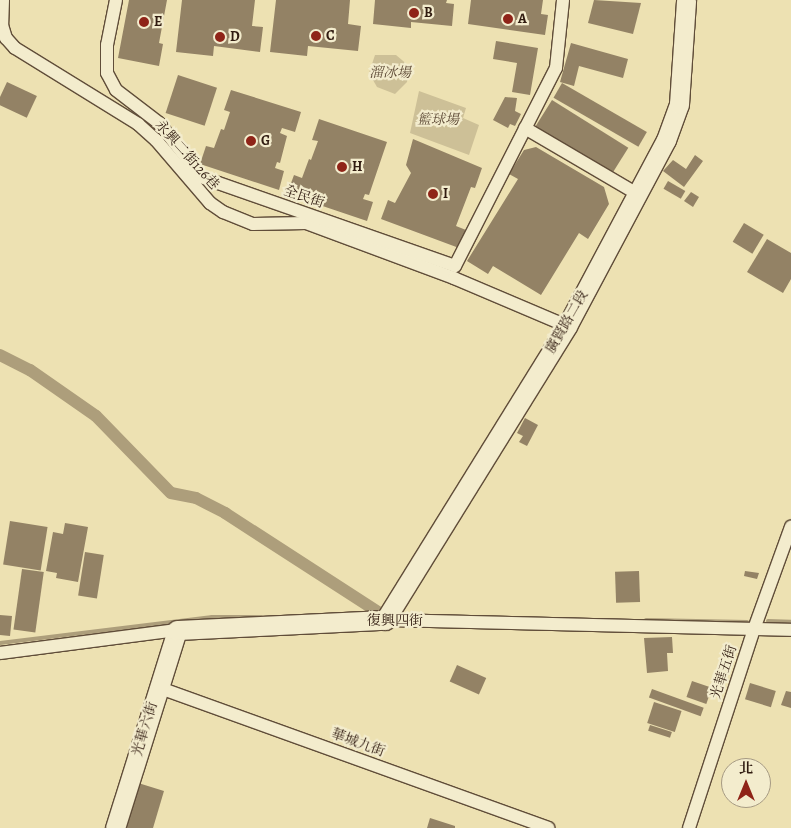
<!DOCTYPE html>
<meta charset="utf-8">
<style>
body{margin:0}
#map{position:relative;width:791px;height:828px;overflow:hidden;background:#ede1b2;font-family:Alegreya,"Noto Serif TC",serif}
div>[style]{position:absolute}
.green>*{inset:0;background:#cdc097}
.stream>*{height:4px;margin:-2px;padding:0 2px;transform-origin:2px;border-radius:2px;background:#ad9e7b}
.canal>*{height:12px;margin:-6px;padding:0 6px;transform-origin:6px;border-radius:6px;background:#ad9e7b}
.building>*{inset:0;background:#938265;transform-origin:0 0}
.roads{filter:drop-shadow(1px 0 #604d39) drop-shadow(-1px 0 #604d39) drop-shadow(0 1px #604d39) drop-shadow(0 -1px #604d39)}
.street>*{height:12px;margin:-6px;padding:0 6px;transform-origin:6px;border-radius:6px;background:#f3eccd}
.secondary>*{height:19px;margin:-9.5px;padding:0 9.5px;transform-origin:9.5px;border-radius:9.5px;background:#f3eccd}
.dots>*{width:14px;height:14px;translate:-50% -50%;box-sizing:border-box;border:2px solid #f3eccd;border-radius:50%}
span{translate:-50% -50%;white-space:nowrap;text-align:center;line-height:1.15;-webkit-text-stroke:4.5px #f3eccd;paint-order:stroke}
.poi-label{font-size:14px;color:#311c11;font-weight:700}
.left{translate:0 -50%;text-align:left}
.park-label{font-size:14px;color:#604d39;font-style:italic}
.street-label{font-size:14px;color:#311c11}
.north{position:absolute;left:721px;top:758px;width:50px;height:50px;box-sizing:border-box;background:#f3eccd;border:1px solid #a59982;border-radius:50%;rotate:0deg;font-size:14px;font-weight:700;line-height:20px;text-align:center;color:#311c11}
.north::after{content:'';display:block;margin:auto;width:18px;height:22px;background:#8f2418;clip-path:polygon(50% 0,100% 100%,50% 72%,0 100%)}
</style>
<div id="map">
<div class="green">
<div style="clip-path:polygon(375px 55px,396px 55px,409px 66px,407px 82px,395px 94px,377px 87px,369px 73px)"></div>
<div style="clip-path:polygon(419px 91px,466px 108px,463px 118px,479px 125px,469px 155px,410px 133px)"></div>
</div>
<div class="stream">
<div style="left:646px;top:620px;width:101px;rotate:1.1deg"></div>
<div style="left:768px;top:621px;width:23px;rotate:2deg"></div>
<div style="left:0;top:643px;width:214px;rotate:-7deg"></div>
<div style="left:212px;top:617px;width:49px"></div>
</div>
<div class="canal">
<div style="left:0;top:355px;width:34px;rotate:27deg"></div>
<div style="left:30px;top:370px;width:80px;rotate:34.9deg"></div>
<div style="left:96px;top:416px;width:107px;rotate:45.8deg"></div>
<div style="left:171px;top:493px;width:25px;rotate:11deg"></div>
<div style="left:196px;top:498px;width:33px;rotate:27deg"></div>
<div style="left:225px;top:513px;width:192px;rotate:32.9deg"></div>
</div>
<div class="building">
<div style="clip-path:polygon(129px 0,167px 0,159px 43px,163px 44px,159px 66px,118px 58px)"></div>
<div style="clip-path:polygon(182px 0,255px 0,252px 26px,263px 27px,260px 52px,214px 46px,213px 56px,176px 52px)"></div>
<div style="clip-path:polygon(276px 0,350px 0,348px 24px,361px 26px,358px 51px,308px 46px,307px 56px,270px 52px)"></div>
<div style="clip-path:polygon(375px 0,447px 0,446px 3px,454px 4px,452px 26px,411px 22px,411px 28px,373px 24px)"></div>
<div style="clip-path:polygon(471px 0,543px 0,541px 14px,548px 15px,545px 35px,468px 24px)"></div>
<div style="clip-path:polygon(594px 0,641px 3px,633px 34px,588px 23px)"></div>
<div style="clip-path:polygon(496px 41px,538px 48px,530px 95px,512px 92px,517px 63px,493px 59px)"></div>
<div style="clip-path:polygon(571px 43px,628px 59px,623px 78px,579px 66px,574px 86px,560px 82px)"></div>
<div style="left:178px;top:75px;width:41px;height:40px;rotate:18deg"></div>
<div style="left:7px;top:82px;width:33px;height:24px;rotate:25deg"></div>
<div style="left:562px;top:83px;width:98px;height:17px;rotate:30deg"></div>
<div style="clip-path:polygon(231px 90px,301px 112px,295px 132px,282px 128px,280px 133px,287px 136px,280px 163px,277px 162px,275px 168px,284px 171px,279px 190px,200px 164px,206px 146px,214px 148px,221px 129px,224px 130px,230px 112px,224px 110px)"></div>
<div style="clip-path:polygon(505px 97px,517px 98px,515px 111px,521px 114px,515px 126px,510px 124px,508px 128px,493px 120px)"></div>
<div style="left:552px;top:100px;width:90px;height:31px;rotate:32deg"></div>
<div style="clip-path:polygon(319px 119px,387px 142px,369px 195px,365px 194px,363px 199px,373px 202px,367px 221px,287px 194px,294px 175px,302px 178px,309px 159px,311px 160px,318px 141px,312px 140px)"></div>
<div style="clip-path:polygon(413px 139px,482px 168px,475px 188px,471px 187px,456px 226px,466px 230px,459px 248px,381px 219px,388px 200px,395px 203px,411px 173px,406px 165px)"></div>
<div style="clip-path:polygon(536px 147px,604px 187px,609px 204px,588px 239px,579px 233px,541px 295px,493px 266px,488px 274px,467px 261px,518px 179px,509px 174px,524px 150px)"></div>
<div style="clip-path:polygon(695px 155px,703px 161px,684px 187px,663px 171px,673px 160px,686px 169px)"></div>
<div style="left:668px;top:181px;width:20px;height:9px;rotate:30deg"></div>
<div style="clip-path:polygon(691px 192px,699px 197px,693px 207px,684px 201px)"></div>
<div style="left:744px;top:223px;width:23px;height:22px;rotate:31deg"></div>
<div style="clip-path:polygon(767px 239px,791px 253px,791px 279px,783px 293px,747px 272px)"></div>
<div style="clip-path:polygon(525px 418px,538px 425px,527px 446px,519px 442px,523px 436px,517px 433px)"></div>
<div style="left:10px;top:521px;width:38px;height:44px;rotate:9deg"></div>
<div style="clip-path:polygon(65px 523px,88px 527px,78px 582px,56px 578px,57px 573px,46px 571px,53px 532px,63px 534px)"></div>
<div style="left:85px;top:552px;width:19px;height:44px;rotate:9deg"></div>
<div style="left:22px;top:569px;width:22px;height:61px;rotate:8deg"></div>
<div style="left:639px;top:571px;width:31px;height:24px;rotate:88deg"></div>
<div style="clip-path:polygon(745px 571px,759px 573px,757px 579px,744px 576px)"></div>
<div style="clip-path:polygon(0 615px,12px 616px,10px 636px,0 635px)"></div>
<div style="clip-path:polygon(672px 637px,673px 653px,667px 653px,668px 671px,647px 673px,644px 638px)"></div>
<div style="left:457px;top:665px;width:32px;height:18px;rotate:24deg"></div>
<div style="left:692px;top:681px;width:21px;height:17px;rotate:19deg"></div>
<div style="left:750px;top:683px;width:27px;height:17px;rotate:17deg"></div>
<div style="left:652px;top:689px;width:55px;height:9px;rotate:20deg"></div>
<div style="clip-path:polygon(786px 691px,791px 692px,791px 708px,781px 705px)"></div>
<div style="left:654px;top:702px;width:29px;height:22px;rotate:18deg"></div>
<div style="left:650px;top:725px;width:23px;height:6px;rotate:18deg"></div>
<div style="clip-path:polygon(135px 782px,164px 791px,153px 828px,121px 828px)"></div>
<div style="clip-path:polygon(430px 818px,455px 826px,455px 828px,427px 828px)"></div>
</div>
<div class="roads">
<div class="street">
<div style="left:3px;top:0;width:25px;rotate:92deg"></div>
<div style="left:2px;top:25px;width:14px;rotate:73deg"></div>
<div style="left:6px;top:38px;width:13px;rotate:48deg"></div>
<div style="left:15px;top:48px;width:145px;rotate:31.7deg"></div>
<div style="left:138px;top:124px;width:24px;rotate:42deg"></div>
<div style="left:156px;top:140px;width:83px;rotate:49.4deg"></div>
<div style="left:210px;top:203px;width:16px;rotate:35deg"></div>
<div style="left:223px;top:212px;width:32px;rotate:22deg"></div>
<div style="left:253px;top:224px;width:53px;rotate:-1.1deg"></div>
<div style="left:306px;top:223px;width:158px;rotate:20.4deg"></div>
<div style="left:454px;top:278px;width:123px;rotate:23deg"></div>
<div style="left:116px;top:0;width:46px;rotate:101.3deg"></div>
<div style="left:107px;top:45px;width:28px;rotate:90deg"></div>
<div style="left:107px;top:73px;width:19px;rotate:62deg"></div>
<div style="left:116px;top:90px;width:54px;rotate:37.5deg"></div>
<div style="left:159px;top:123px;width:68px;rotate:52.1deg"></div>
<div style="left:201px;top:177px;width:269px;rotate:19.3deg"></div>
<div style="left:455px;top:266px;width:222px;rotate:-63deg"></div>
<div style="left:556px;top:68px;width:68px;rotate:-84.1deg"></div>
<div style="left:525px;top:128px;width:129px;rotate:30.4deg"></div>
<div style="left:385px;top:620px;width:406px;rotate:1.4deg"></div>
<div style="left:0;top:653px;width:178px;rotate:-7.4deg"></div>
<div style="left:157px;top:687px;width:416px;rotate:19.8deg"></div>
<div style="left:689px;top:828px;width:209px;rotate:-71.9deg"></div>
<div style="left:754px;top:629px;width:109px;rotate:-70.1deg"></div>
</div>
<div class="secondary">
<div style="left:115px;top:828px;width:207px;rotate:-72.6deg"></div>
<div style="left:177px;top:630px;width:208px;rotate:-2.8deg"></div>
<div style="left:385px;top:620px;width:346px;rotate:-58.2deg"></div>
<div style="left:567px;top:326px;width:211px;rotate:-62deg"></div>
<div style="left:666px;top:140px;width:38px;rotate:-70deg"></div>
<div style="left:679px;top:104px;width:104px;rotate:-86.1deg"></div>
</div>
</div>
<div class="dots">
<div style="left:414px;top:13px;background:#8f2418"></div>
<div style="left:508px;top:19px;background:#8f2418"></div>
<div style="left:144px;top:22px;background:#8f2418"></div>
<div style="left:316px;top:36px;background:#8f2418"></div>
<div style="left:220px;top:37px;background:#8f2418"></div>
<div style="left:251px;top:141px;background:#8f2418"></div>
<div style="left:342px;top:167px;background:#8f2418"></div>
<div style="left:433px;top:194px;background:#8f2418"></div>
</div>
<div class="poi-label">
<span class="left" style="left:424px;top:13px">B</span>
<span class="left" style="left:518px;top:19px">A</span>
<span class="left" style="left:154px;top:22px">E</span>
<span class="left" style="left:326px;top:36px">C</span>
<span class="left" style="left:230px;top:37px">D</span>
<span class="left" style="left:261px;top:141px">G</span>
<span class="left" style="left:352px;top:167px">H</span>
<span class="left" style="left:443px;top:194px">I</span>
</div>
<div class="park-label">
<span style="left:390px;top:73px">溜冰場</span>
<span style="left:438px;top:120px">籃球場</span>
</div>
<div class="street-label">
<span style="left:187px;top:155px;rotate:48deg">永興二街126巷</span>
<span style="left:304px;top:197px;rotate:19deg">全民街</span>
<span style="left:567px;top:322px;rotate:-60deg">廣賢路二段</span>
<span style="left:395px;top:621px">復興四街</span>
<span style="left:724px;top:672px;rotate:-72deg">光華五街</span>
<span style="left:145px;top:729px;rotate:-73deg">光華六街</span>
<span style="left:358px;top:743px;rotate:20deg">華城九街</span>
</div>
<div class="north">北</div>
</div>
